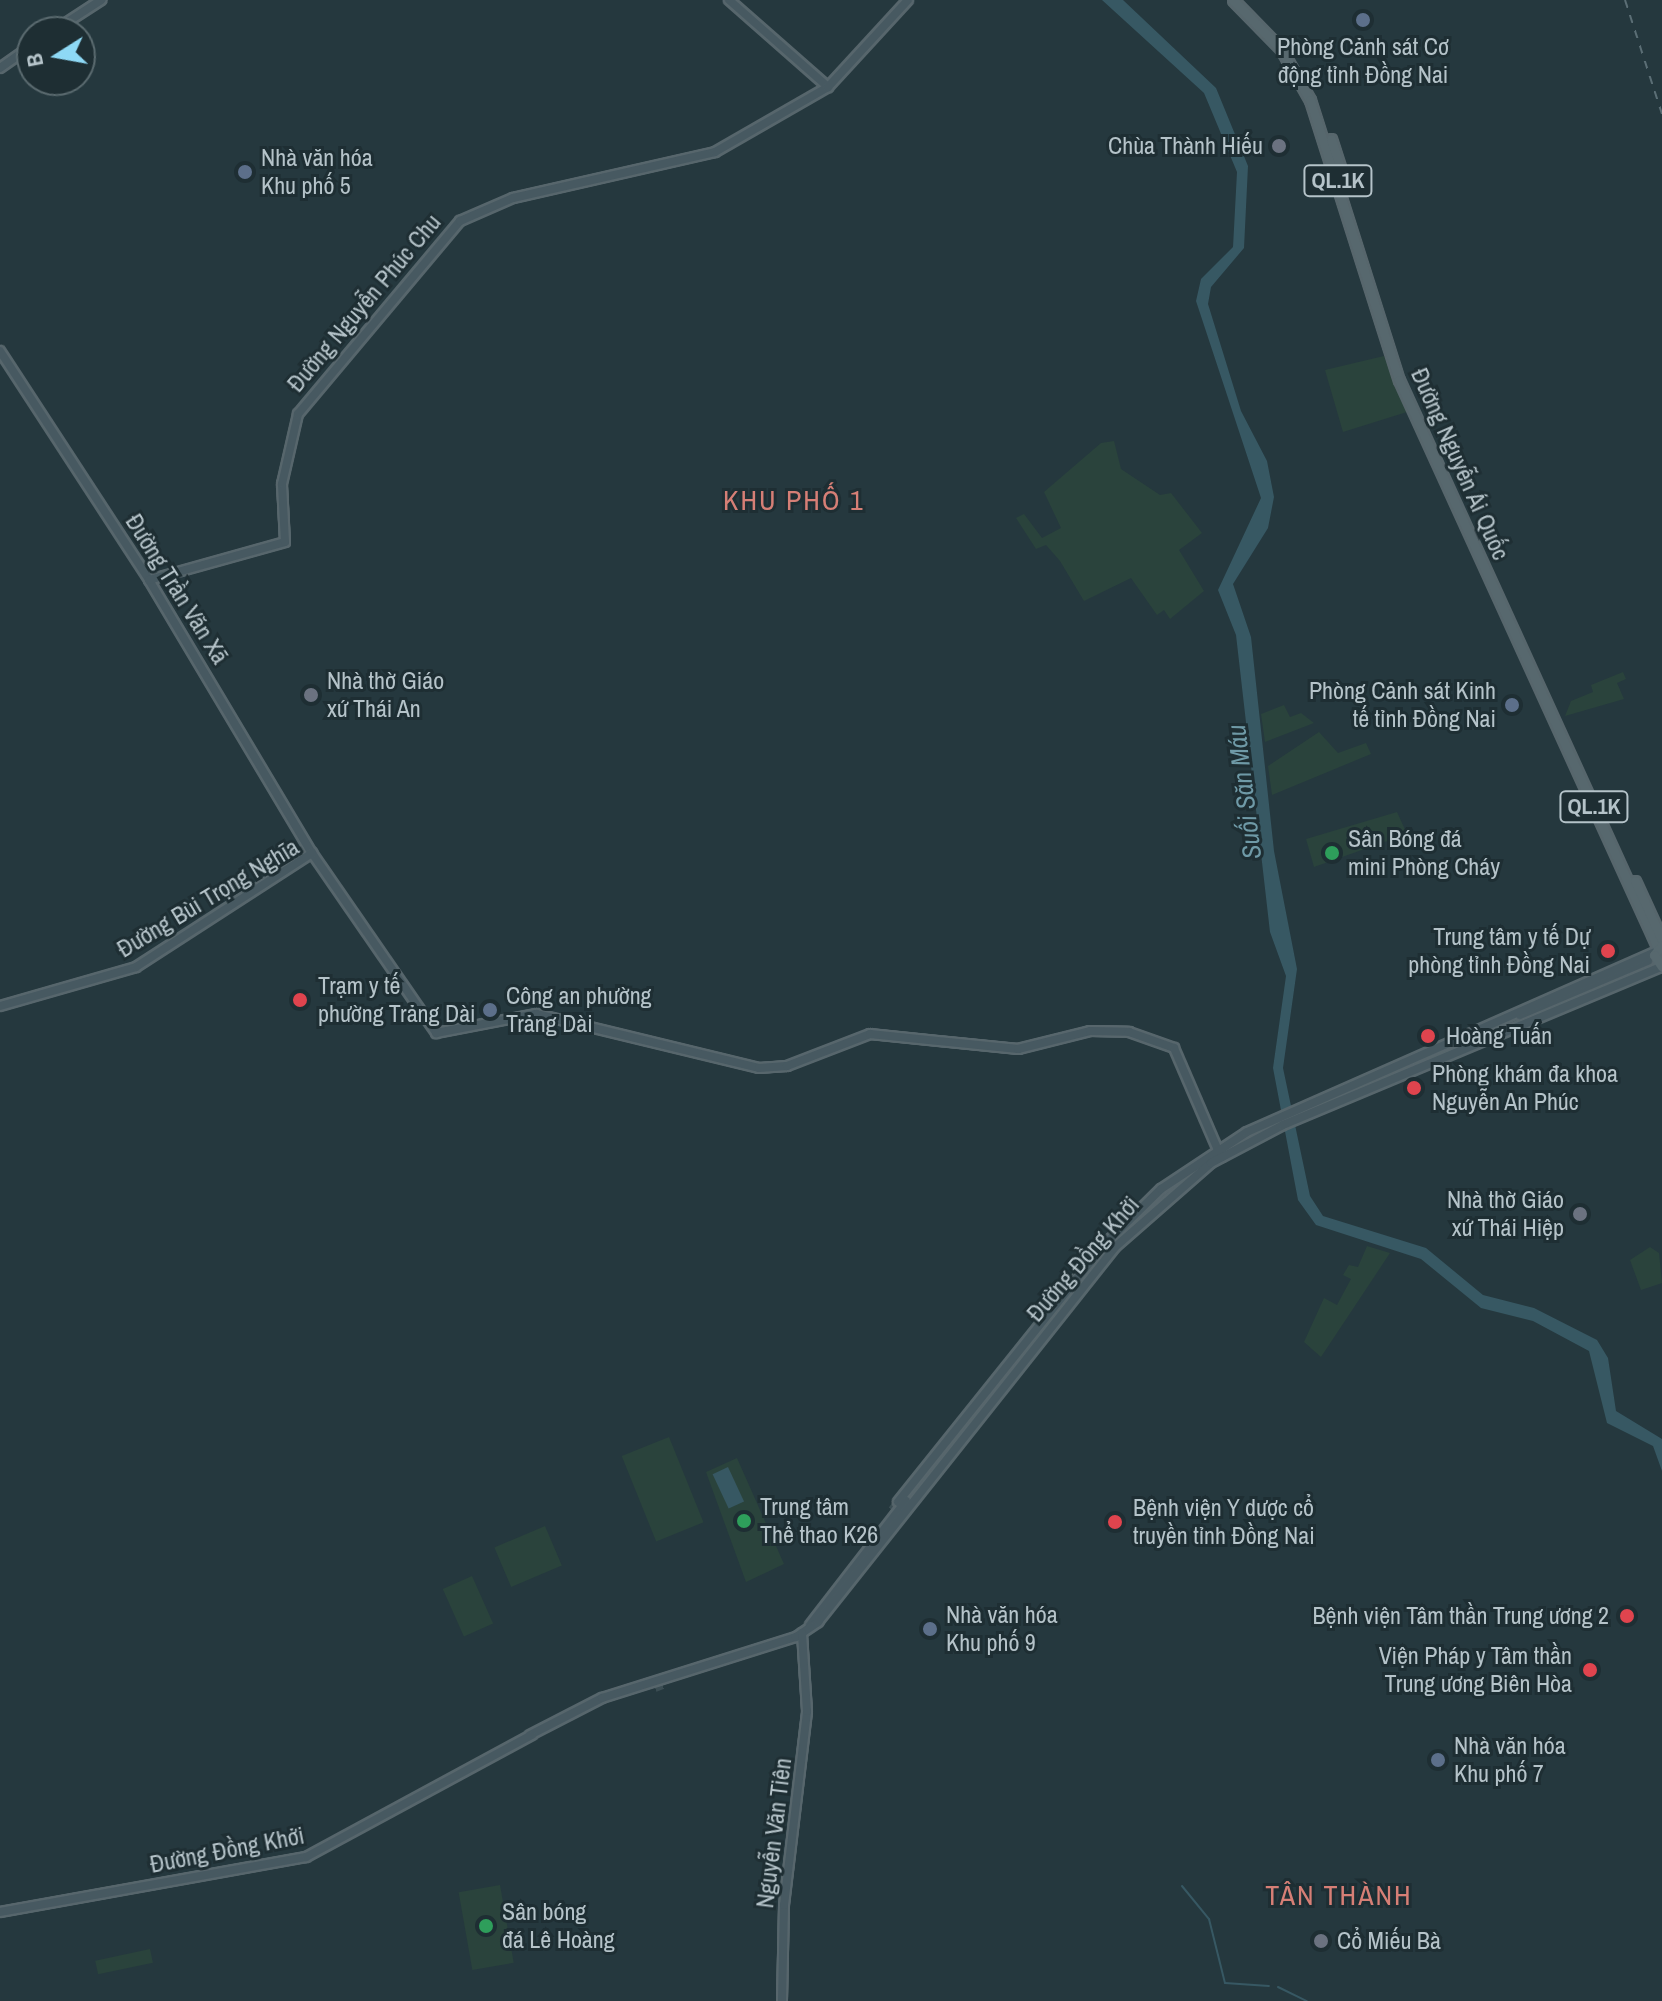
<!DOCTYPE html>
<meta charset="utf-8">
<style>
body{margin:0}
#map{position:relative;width:1662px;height:2001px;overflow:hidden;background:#25383e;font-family:"Archivo Narrow",sans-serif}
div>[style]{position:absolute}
.green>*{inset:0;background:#2a433c;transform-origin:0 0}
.water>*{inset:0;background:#375863;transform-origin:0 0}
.stream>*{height:2px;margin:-1px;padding:0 1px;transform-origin:1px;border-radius:1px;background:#375863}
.secondary-tunnel>*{height:8px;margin-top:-4px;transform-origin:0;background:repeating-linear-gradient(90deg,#3b4d53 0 8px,transparent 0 12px)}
.roads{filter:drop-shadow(2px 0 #57666c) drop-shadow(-2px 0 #57666c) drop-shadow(0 2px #57666c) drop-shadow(0 -2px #57666c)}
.secondary>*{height:8px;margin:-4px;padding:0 4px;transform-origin:4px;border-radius:4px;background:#475961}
.primary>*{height:9px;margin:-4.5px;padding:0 4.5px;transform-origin:4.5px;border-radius:4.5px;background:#57686e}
.rail>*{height:2px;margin-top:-1px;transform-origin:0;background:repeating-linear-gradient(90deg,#5b6e75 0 8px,transparent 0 16px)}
.dots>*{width:22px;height:22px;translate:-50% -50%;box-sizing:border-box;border:4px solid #1e2e33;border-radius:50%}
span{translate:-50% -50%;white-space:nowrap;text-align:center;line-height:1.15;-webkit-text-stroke:6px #1e2e33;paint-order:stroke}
.shield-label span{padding:2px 6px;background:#1e2e33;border:2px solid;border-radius:6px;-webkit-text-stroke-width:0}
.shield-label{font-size:22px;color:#b5c3c9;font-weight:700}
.poi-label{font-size:24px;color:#b5c3c9}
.right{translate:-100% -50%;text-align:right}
.left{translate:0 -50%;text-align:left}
.street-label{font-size:24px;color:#b5c3c9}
.water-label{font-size:26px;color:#6f9aa7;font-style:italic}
.quarter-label{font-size:28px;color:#d67f76;letter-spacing:2px}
.north{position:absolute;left:16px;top:16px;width:80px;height:80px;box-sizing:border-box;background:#1e2e33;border:2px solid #5a6a6f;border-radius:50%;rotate:259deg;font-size:22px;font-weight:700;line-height:32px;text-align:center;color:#b5c3c9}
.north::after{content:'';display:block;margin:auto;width:28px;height:36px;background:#8ed9f5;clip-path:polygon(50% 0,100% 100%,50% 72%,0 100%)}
</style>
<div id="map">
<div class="green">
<div style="clip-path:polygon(1384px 356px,1407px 412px,1343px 432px,1325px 370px)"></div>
<div style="clip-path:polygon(1114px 441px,1121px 469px,1160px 495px,1171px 493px,1202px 533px,1179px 550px,1204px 591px,1170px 619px,1164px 610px,1157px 615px,1131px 578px,1084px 601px,1060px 561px,1046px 545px,1036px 549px,1016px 518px,1024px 514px,1042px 538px,1061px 528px,1044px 492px,1101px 443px)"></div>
<div style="clip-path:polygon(1623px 672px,1626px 679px,1617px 683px,1624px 699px,1565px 716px,1571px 701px,1593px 692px,1591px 685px)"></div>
<div style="clip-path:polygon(1284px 705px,1290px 717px,1301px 713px,1314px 723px,1265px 742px,1261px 714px)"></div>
<div style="clip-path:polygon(1319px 732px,1338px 753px,1366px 743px,1371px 754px,1272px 795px,1268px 766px)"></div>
<div style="clip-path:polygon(1397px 812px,1407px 834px,1314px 867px,1306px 839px)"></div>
<div style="clip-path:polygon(1367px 1246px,1390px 1253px,1321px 1357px,1304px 1342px,1324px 1298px,1337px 1305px,1351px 1279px,1343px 1275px,1349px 1265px,1358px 1267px)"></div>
<div style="clip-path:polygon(1650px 1247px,1659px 1253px,1662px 1283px,1641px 1290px,1630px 1260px)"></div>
<div style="left:669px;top:1437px;width:92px;height:51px;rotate:68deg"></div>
<div style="clip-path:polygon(737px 1458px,784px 1564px,746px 1582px,706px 1472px)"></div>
<div style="left:545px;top:1526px;width:43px;height:55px;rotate:67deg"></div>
<div style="left:472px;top:1576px;width:52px;height:32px;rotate:66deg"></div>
<div style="left:500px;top:1885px;width:79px;height:42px;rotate:80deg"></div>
<div style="left:150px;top:1949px;width:14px;height:56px;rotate:78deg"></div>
</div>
<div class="water">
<div style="clip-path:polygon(1102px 0,1123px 0,1216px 88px,1248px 166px,1244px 248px,1211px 287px,1208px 304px,1241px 411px,1267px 461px,1274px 497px,1268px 528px,1233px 584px,1251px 637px,1274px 851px,1297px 969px,1283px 1068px,1310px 1196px,1323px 1216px,1426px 1248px,1483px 1295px,1534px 1308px,1597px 1340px,1608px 1358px,1616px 1411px,1662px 1439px,1662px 1471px,1653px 1446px,1607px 1423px,1589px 1351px,1533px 1321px,1481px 1308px,1421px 1259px,1316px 1225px,1298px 1200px,1273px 1068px,1286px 976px,1270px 932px,1236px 635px,1218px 590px,1261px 498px,1196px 301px,1201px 279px,1233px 247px,1237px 172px,1204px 93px)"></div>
<div style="left:728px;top:1467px;width:38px;height:17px;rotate:65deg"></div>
</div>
<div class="stream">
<div style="left:1182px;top:1886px;width:43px;rotate:50.7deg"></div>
<div style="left:1209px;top:1919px;width:66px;rotate:76deg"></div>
<div style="left:1225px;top:1983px;width:44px;rotate:3.9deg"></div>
<div style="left:1278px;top:1987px;width:32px;rotate:26deg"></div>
</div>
<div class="secondary-tunnel">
<div style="left:892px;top:1510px;width:10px;rotate:-53deg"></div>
<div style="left:655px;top:1688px;width:9px;rotate:-21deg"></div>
</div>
<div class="roads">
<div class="secondary">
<div style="left:729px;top:0;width:132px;rotate:41.3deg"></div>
<div style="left:52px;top:32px;width:59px;rotate:-33.1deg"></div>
<div style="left:0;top:68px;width:39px;rotate:-35deg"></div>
<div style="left:0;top:351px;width:273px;rotate:56.9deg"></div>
<div style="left:149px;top:580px;width:318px;rotate:59.2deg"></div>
<div style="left:312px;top:853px;width:219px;rotate:55.4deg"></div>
<div style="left:436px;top:1033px;width:102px;rotate:-10.8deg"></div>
<div style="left:536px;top:1014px;width:229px;rotate:13.6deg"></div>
<div style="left:759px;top:1068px;width:28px;rotate:-4deg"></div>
<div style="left:787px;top:1066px;width:89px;rotate:-21.1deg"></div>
<div style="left:870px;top:1034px;width:149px;rotate:5.8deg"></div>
<div style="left:1018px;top:1049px;width:74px;rotate:-14deg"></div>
<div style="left:1090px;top:1031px;width:39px;rotate:1deg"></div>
<div style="left:1129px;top:1032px;width:48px;rotate:19.6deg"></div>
<div style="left:1174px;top:1048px;width:119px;rotate:66.7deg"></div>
<div style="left:149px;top:580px;width:141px;rotate:-15.6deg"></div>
<div style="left:285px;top:542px;width:58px;rotate:-93deg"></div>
<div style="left:282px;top:484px;width:72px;rotate:-77.1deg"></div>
<div style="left:298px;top:414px;width:252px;rotate:-50deg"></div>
<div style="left:460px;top:221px;width:58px;rotate:-23.5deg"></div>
<div style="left:513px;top:198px;width:207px;rotate:-12.8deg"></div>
<div style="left:715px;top:152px;width:130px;rotate:-29.9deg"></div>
<div style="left:828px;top:87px;width:118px;rotate:-47.4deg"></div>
<div style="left:0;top:1006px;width:141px;rotate:-16deg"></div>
<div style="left:136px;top:967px;width:210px;rotate:-32.9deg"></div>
<div style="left:1520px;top:1015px;width:139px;rotate:-22.9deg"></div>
<div style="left:898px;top:1502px;width:329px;rotate:-51.3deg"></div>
<div style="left:1104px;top:1245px;width:80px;rotate:-44.5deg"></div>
<div style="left:1161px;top:1189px;width:103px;rotate:-33.5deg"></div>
<div style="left:1247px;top:1132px;width:446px;rotate:-23.8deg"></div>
<div style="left:810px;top:1625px;width:157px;rotate:-52.3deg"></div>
<div style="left:530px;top:1735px;width:81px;rotate:-27.2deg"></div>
<div style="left:602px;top:1698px;width:203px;rotate:-17.5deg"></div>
<div style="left:796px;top:1637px;width:27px;rotate:-34deg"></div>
<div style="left:818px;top:1622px;width:477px;rotate:-51.6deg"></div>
<div style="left:1114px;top:1248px;width:129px;rotate:-41.2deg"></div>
<div style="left:1211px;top:1163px;width:81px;rotate:-27.8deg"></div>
<div style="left:1283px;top:1125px;width:410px;rotate:-22.7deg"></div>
<div style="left:0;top:1912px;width:311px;rotate:-10.2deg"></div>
<div style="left:306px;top:1857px;width:257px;rotate:-28.4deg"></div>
<div style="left:782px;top:2001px;width:96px;rotate:-88.8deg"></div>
<div style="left:784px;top:1905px;width:195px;rotate:-83.2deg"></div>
<div style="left:807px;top:1711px;width:78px;rotate:-93.7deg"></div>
</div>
<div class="primary">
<div style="left:1233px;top:0;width:69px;rotate:45.6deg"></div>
<div style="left:1281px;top:49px;width:59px;rotate:60.4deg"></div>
<div style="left:1310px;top:100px;width:294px;rotate:72.4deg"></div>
<div style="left:1399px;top:380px;width:624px;rotate:65.49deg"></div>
<div style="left:1331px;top:139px;width:33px;rotate:72deg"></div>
<div style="left:1635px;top:881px;width:65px;rotate:65.4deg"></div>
<div style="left:1662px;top:945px;width:13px;rotate:129deg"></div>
<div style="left:1654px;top:955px;width:14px;rotate:56deg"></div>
</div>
</div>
<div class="rail">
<div style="left:1625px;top:0;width:120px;rotate:72deg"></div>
</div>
<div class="dots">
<div style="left:1363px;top:20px;background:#5c6f8a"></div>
<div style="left:1279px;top:146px;background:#6b7280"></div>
<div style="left:245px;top:172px;background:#5c6f8a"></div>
<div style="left:311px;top:695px;background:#6b7280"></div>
<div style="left:1512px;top:705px;background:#5c6f8a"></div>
<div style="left:1332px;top:853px;background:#2e9e5b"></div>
<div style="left:1608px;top:951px;background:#e0444e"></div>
<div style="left:300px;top:1000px;background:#e0444e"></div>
<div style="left:490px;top:1010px;background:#5c6f8a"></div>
<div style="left:1428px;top:1036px;background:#e0444e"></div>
<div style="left:1414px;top:1088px;background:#e0444e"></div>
<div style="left:1580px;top:1214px;background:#6b7280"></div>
<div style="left:744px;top:1521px;background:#2e9e5b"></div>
<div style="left:1115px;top:1522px;background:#e0444e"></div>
<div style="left:1627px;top:1616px;background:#e0444e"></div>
<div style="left:930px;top:1629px;background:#5c6f8a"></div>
<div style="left:1590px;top:1670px;background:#e0444e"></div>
<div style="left:1438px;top:1760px;background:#5c6f8a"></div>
<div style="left:486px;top:1926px;background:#2e9e5b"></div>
<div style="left:1321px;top:1941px;background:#6b7280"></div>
</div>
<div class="shield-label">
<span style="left:1338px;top:181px">QL.1K</span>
<span style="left:1594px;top:807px">QL.1K</span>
</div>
<div class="poi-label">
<span style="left:1363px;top:61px">Phòng Cảnh sát Cơ<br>động tỉnh Đồng Nai</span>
<span class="right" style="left:1263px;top:146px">Chùa Thành Hiếu</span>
<span class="left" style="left:261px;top:172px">Nhà văn hóa<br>Khu phố 5</span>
<span class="left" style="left:327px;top:695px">Nhà thờ Giáo<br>xứ Thái An</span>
<span class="right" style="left:1496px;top:705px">Phòng Cảnh sát Kinh<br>tế tỉnh Đồng Nai</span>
<span class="left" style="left:1348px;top:853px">Sân Bóng đá<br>mini Phòng Cháy</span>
<span class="right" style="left:1590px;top:951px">Trung tâm y tế Dự<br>phòng tỉnh Đồng Nai</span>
<span class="left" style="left:318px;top:1000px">Trạm y tế<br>phường Trảng Dài</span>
<span class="left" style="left:506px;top:1010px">Công an phường<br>Trảng Dài</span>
<span class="left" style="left:1446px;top:1036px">Hoàng Tuấn</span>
<span class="left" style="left:1432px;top:1088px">Phòng khám đa khoa<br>Nguyễn An Phúc</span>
<span class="right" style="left:1564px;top:1214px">Nhà thờ Giáo<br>xứ Thái Hiệp</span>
<span class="left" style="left:760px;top:1521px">Trung tâm<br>Thể thao K26</span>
<span class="left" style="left:1133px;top:1522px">Bệnh viện Y dược cổ<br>truyền tỉnh Đồng Nai</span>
<span class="left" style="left:946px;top:1629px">Nhà văn hóa<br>Khu phố 9</span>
<span class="right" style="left:1609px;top:1616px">Bệnh viện Tâm thần Trung ương 2</span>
<span class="right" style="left:1572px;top:1670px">Viện Pháp y Tâm thần<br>Trung ương Biên Hòa</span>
<span class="left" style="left:1454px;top:1760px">Nhà văn hóa<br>Khu phố 7</span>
<span class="left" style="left:502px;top:1926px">Sân bóng<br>đá Lê Hoàng</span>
<span class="left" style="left:1337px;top:1941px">Cổ Miếu Bà</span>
</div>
<div class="street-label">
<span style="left:364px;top:303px;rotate:-50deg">Đường Nguyễn Phúc Chu</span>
<span style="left:1460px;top:464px;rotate:66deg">Đường Nguyễn Ái Quốc</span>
<span style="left:177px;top:589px;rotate:58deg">Đường Trần Văn Xã</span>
<span style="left:208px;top:898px;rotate:-31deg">Đường Bùi Trọng Nghĩa</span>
<span style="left:1083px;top:1259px;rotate:-49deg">Đường Đồng Khởi</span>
<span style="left:774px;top:1833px;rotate:-83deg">Nguyễn Văn Tiên</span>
<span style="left:227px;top:1850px;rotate:-11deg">Đường Đồng Khởi</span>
</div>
<div class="water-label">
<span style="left:1244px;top:792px;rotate:-97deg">Suối Săn Máu</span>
</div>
<div class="quarter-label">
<span style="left:794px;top:500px">KHU PHỐ 1</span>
<span style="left:1339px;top:1895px">TÂN THÀNH</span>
</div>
<div class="north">B</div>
</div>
